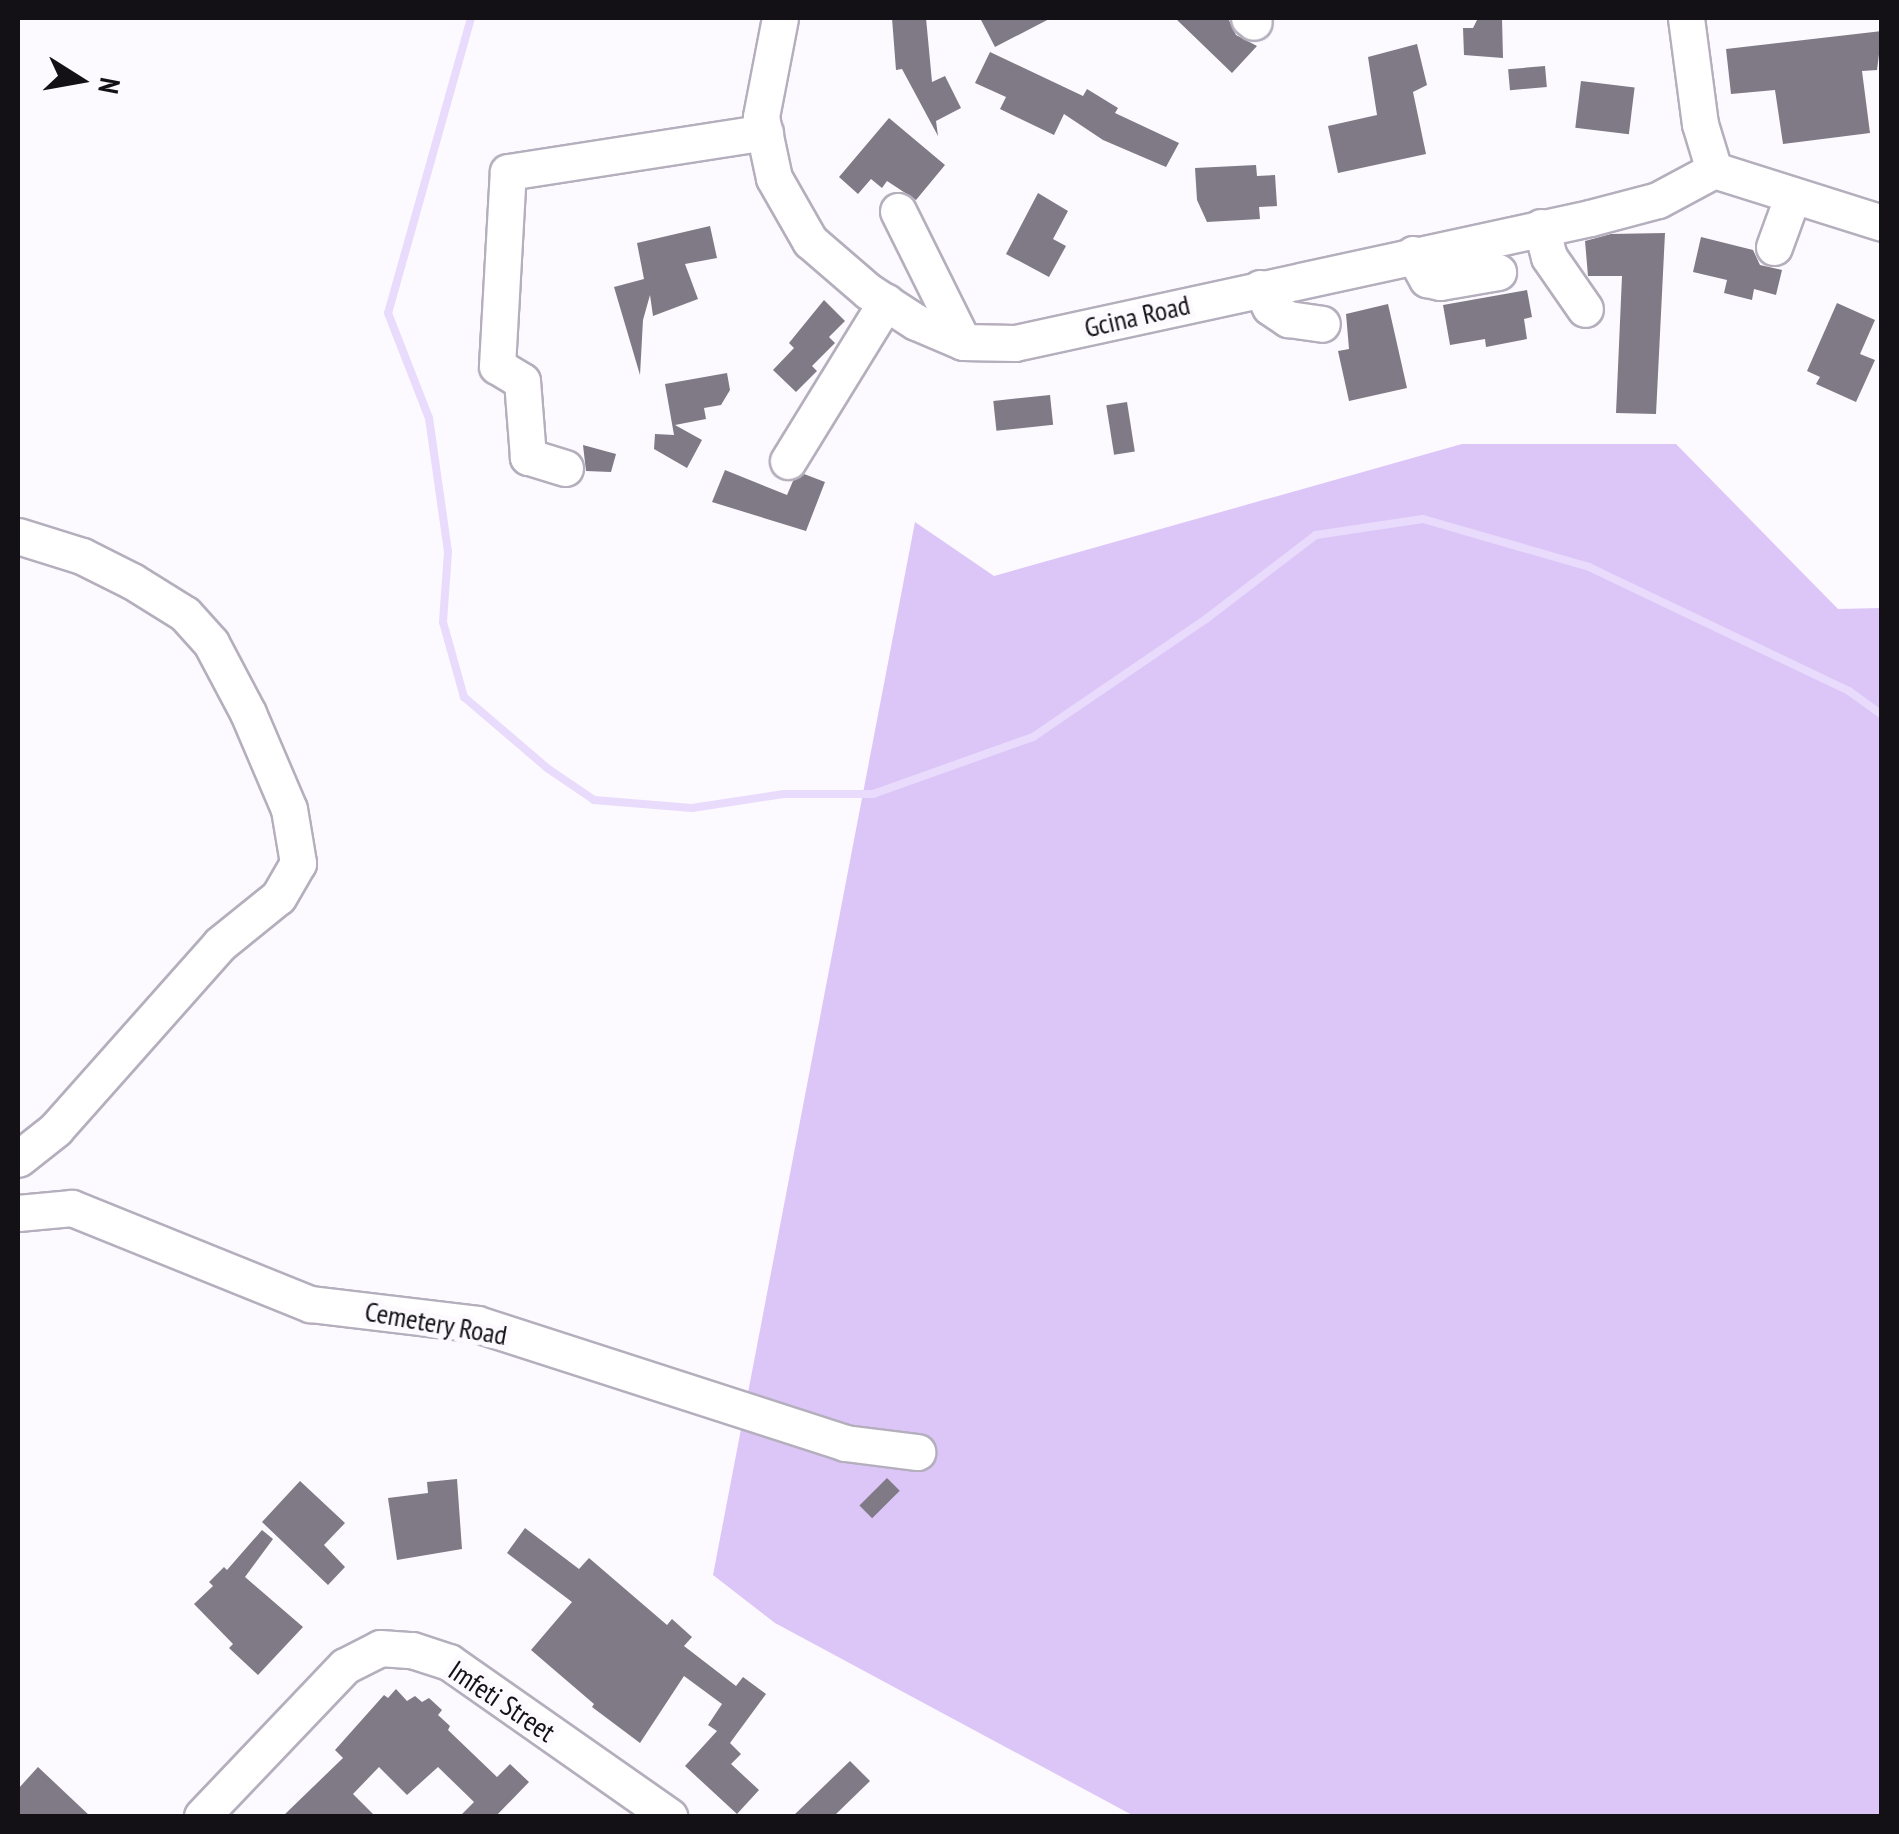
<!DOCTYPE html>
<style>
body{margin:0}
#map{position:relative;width:1899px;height:1834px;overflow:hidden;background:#fcf9ff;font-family:"PT Sans Narrow",sans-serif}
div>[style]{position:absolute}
.green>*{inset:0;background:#dcc6f8}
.stream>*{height:8px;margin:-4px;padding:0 4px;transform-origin:4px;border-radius:4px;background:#e9dbfb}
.building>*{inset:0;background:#7f7a86;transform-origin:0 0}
.roads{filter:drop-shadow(2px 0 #b5afbd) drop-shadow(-2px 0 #b5afbd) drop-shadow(0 2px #b5afbd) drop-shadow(0 -2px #b5afbd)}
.minor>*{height:35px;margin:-17.5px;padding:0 17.5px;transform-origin:17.5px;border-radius:17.5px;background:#fff}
span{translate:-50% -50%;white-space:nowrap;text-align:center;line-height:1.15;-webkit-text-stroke:10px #fcf9ff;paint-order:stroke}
.street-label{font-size:28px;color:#131116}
.frame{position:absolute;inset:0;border:20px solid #131116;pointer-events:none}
.north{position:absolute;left:30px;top:30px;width:100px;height:100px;-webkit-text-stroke:8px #fcf9ff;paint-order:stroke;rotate:101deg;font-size:28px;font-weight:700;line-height:40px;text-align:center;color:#131116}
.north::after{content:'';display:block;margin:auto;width:35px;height:45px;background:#131116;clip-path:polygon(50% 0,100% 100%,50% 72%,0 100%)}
</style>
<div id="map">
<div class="green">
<div style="clip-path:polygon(1462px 444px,1676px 444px,1838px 609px,1881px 608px,1881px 1816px,1134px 1816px,775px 1623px,713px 1575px,915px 522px,994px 576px)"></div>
</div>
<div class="stream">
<div style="left:471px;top:18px;width:306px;rotate:105.7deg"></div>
<div style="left:388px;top:313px;width:113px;rotate:68.7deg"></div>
<div style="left:429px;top:418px;width:135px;rotate:81.9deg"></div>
<div style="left:448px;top:552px;width:70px;rotate:94.1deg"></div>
<div style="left:443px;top:622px;width:78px;rotate:74.4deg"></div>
<div style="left:464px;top:697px;width:109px;rotate:40.5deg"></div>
<div style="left:547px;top:768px;width:57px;rotate:34.2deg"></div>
<div style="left:594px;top:800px;width:98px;rotate:4.7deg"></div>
<div style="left:692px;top:808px;width:93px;rotate:-8.7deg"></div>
<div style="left:784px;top:794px;width:89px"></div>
<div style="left:873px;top:794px;width:170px;rotate:-19.6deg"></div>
<div style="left:1033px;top:737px;width:209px;rotate:-34.3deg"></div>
<div style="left:1206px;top:619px;width:138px;rotate:-37.4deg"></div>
<div style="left:1316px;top:535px;width:108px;rotate:-8.5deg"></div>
<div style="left:1423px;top:519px;width:173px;rotate:16.1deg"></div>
<div style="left:1589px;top:567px;width:288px;rotate:25.5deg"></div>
<div style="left:1849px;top:691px;width:41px;rotate:36deg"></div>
</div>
<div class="building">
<div style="clip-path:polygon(892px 18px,926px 18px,932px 82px,945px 76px,961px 108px,936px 121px,938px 136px,902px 69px,896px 70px)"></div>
<div style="clip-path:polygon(980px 18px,1051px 18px,995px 47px)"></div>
<div style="clip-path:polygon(1175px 18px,1228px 18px,1236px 35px,1257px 46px,1232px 73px)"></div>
<div style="clip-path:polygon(1478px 18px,1502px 18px,1503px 58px,1464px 55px,1463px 28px,1473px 28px)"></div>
<div style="clip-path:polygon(1882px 31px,1877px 70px,1862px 71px,1870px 133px,1783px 144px,1775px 90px,1731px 94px,1726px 49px)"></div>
<div style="clip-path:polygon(1417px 44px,1427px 85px,1413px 92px,1426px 154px,1338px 173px,1328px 126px,1377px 115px,1368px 57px)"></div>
<div style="clip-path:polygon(990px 52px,1083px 96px,1087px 89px,1118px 108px,1115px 113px,1179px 143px,1166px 167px,1103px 140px,1064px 114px,1054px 135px,1000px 109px,1006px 97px,975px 83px)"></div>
<div style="left:1545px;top:66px;width:21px;height:37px;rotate:85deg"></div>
<div style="left:1581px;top:81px;width:54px;height:47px;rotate:7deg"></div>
<div style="clip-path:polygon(889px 118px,945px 165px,916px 200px,887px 181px,882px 188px,871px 179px,858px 194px,839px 177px)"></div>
<div style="clip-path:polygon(1256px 165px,1257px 176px,1275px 175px,1277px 206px,1259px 207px,1260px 219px,1207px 222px,1197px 200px,1195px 168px)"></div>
<div style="clip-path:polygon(1038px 193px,1068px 211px,1053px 239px,1066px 246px,1049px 277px,1006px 254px)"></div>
<div style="clip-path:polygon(710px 226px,717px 258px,685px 264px,698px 299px,653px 316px,650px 295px,643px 320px,640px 375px,614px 287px,644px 279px,637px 243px)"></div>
<div style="clip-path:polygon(1665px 233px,1656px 414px,1616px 413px,1622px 276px,1588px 276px,1585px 241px,1611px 234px)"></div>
<div style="clip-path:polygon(1701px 237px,1753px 250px,1760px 265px,1782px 270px,1776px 295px,1754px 289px,1752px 300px,1724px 293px,1727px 280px,1693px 272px)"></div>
<div style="clip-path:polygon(1527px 290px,1532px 317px,1524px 319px,1527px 339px,1486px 347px,1485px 339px,1450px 345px,1443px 305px)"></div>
<div style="clip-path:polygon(824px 300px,845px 321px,829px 337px,835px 343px,812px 366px,817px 371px,796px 392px,773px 370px,794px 348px,789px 343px)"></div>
<div style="clip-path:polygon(1837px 303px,1875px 320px,1860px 354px,1875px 360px,1856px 402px,1816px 384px,1820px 377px,1807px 371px)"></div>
<div style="clip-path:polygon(1388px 304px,1407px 388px,1349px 401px,1338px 351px,1349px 349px,1346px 314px)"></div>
<div style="clip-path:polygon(727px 373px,730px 390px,721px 405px,704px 408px,706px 419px,675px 425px,702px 440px,687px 468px,654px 449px,655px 434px,674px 435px,665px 384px)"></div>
<div style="left:1050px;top:395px;width:30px;height:57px;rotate:84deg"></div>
<div style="left:1127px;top:402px;width:50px;height:21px;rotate:81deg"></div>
<div style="clip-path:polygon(583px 445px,616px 454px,611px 472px,586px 471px)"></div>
<div style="clip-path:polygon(725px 470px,787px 495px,793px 481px,804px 474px,825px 482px,806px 531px,712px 502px)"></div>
<div style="left:887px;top:1478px;width:18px;height:39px;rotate:45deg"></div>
<div style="clip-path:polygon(457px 1479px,462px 1549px,397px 1560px,388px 1498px,428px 1493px,427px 1482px)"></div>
<div style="clip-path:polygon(300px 1481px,345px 1523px,324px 1545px,345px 1567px,328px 1585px,262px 1522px)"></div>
<div style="clip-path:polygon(525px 1528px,579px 1569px,589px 1558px,667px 1625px,672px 1619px,692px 1637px,684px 1646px,736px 1686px,743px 1677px,766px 1694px,730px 1743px,741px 1754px,731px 1764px,759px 1790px,737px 1814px,685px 1766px,717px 1731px,708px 1725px,722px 1704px,684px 1676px,640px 1743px,592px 1707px,594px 1704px,531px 1650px,572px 1602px,507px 1553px)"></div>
<div style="clip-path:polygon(262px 1530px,273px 1539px,245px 1577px,303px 1627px,258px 1675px,229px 1648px,233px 1644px,194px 1604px,213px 1586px,209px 1582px,224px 1567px,227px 1570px)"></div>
<div style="clip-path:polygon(396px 1689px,407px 1701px,415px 1696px,422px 1702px,429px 1698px,442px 1710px,438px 1715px,450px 1726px,448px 1730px,497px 1777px,510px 1764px,529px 1782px,496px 1816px,460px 1816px,474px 1802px,438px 1767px,407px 1795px,379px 1767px,353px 1794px,375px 1816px,283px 1816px,343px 1758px,335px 1750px,384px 1695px,388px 1698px)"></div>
<div style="clip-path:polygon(850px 1761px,870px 1781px,834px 1816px,793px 1816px)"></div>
<div style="clip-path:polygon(38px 1767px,90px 1816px,18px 1816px,18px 1789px)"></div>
</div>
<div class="roads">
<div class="minor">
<div style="left:780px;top:18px;width:101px;rotate:100.9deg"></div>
<div style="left:761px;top:117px;width:62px;rotate:78deg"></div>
<div style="left:774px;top:178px;width:73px;rotate:60.3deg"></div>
<div style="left:810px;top:241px;width:77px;rotate:40.8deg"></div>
<div style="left:868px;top:291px;width:57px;rotate:32.9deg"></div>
<div style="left:916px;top:322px;width:51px;rotate:23.1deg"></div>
<div style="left:963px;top:342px;width:52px;rotate:1.1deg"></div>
<div style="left:1015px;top:343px;width:588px;rotate:-12.26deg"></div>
<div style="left:1590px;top:218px;width:70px;rotate:-14.8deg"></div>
<div style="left:1658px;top:200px;width:64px;rotate:-28.2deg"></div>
<div style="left:1249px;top:18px;width:6px;rotate:39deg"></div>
<div style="left:1686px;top:18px;width:107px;rotate:82.5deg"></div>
<div style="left:1700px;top:124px;width:48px;rotate:73.1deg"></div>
<div style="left:1714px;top:170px;width:176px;rotate:17.5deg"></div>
<div style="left:898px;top:211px;width:146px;rotate:63.6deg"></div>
<div style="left:1541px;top:227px;width:31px;rotate:75deg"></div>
<div style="left:1549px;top:257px;width:63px;rotate:55.3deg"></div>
<div style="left:1774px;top:247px;width:55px;rotate:-69.9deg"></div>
<div style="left:1413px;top:254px;width:29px;rotate:61deg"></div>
<div style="left:1427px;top:279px;width:13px;rotate:13deg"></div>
<div style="left:1440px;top:282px;width:59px;rotate:-9.8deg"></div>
<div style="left:1260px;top:288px;width:21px;rotate:62deg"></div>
<div style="left:1270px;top:307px;width:22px;rotate:34deg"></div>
<div style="left:1288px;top:319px;width:34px;rotate:8deg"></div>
<div style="left:788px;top:461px;width:187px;rotate:-58.4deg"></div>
<div style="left:565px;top:468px;width:39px;rotate:-163deg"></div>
<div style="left:528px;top:457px;width:76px;rotate:-94.5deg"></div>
<div style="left:522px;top:381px;width:29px;rotate:-149deg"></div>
<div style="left:497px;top:366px;width:194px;rotate:-86.8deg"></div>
<div style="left:508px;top:172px;width:260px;rotate:-8.8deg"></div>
<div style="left:18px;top:536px;width:67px;rotate:17.4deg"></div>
<div style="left:82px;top:556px;width:56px;rotate:26.6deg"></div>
<div style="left:132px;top:581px;width:62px;rotate:31.9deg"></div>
<div style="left:185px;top:614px;width:39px;rotate:48deg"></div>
<div style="left:211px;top:643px;width:79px;rotate:62.1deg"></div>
<div style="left:248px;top:713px;width:104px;rotate:66.9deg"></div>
<div style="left:289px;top:809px;width:55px;rotate:80.5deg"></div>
<div style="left:298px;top:863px;width:39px;rotate:120deg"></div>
<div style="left:278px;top:897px;width:75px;rotate:141deg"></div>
<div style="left:220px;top:944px;width:247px;rotate:131.6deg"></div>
<div style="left:56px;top:1129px;width:48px;rotate:141.7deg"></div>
<div style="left:18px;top:1213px;width:54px;rotate:-5.3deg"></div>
<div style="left:72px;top:1208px;width:257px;rotate:22deg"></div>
<div style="left:310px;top:1304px;width:168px;rotate:6.8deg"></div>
<div style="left:477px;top:1324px;width:387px;rotate:17.9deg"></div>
<div style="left:845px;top:1443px;width:73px;rotate:7.1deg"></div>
<div style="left:202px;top:1816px;width:207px;rotate:-46.4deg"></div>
<div style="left:345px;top:1666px;width:39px;rotate:-27deg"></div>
<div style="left:380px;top:1648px;width:32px;rotate:4deg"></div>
<div style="left:412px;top:1650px;width:39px;rotate:18deg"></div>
<div style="left:449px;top:1662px;width:269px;rotate:35deg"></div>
</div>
</div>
<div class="street-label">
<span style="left:1137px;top:316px;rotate:-13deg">Gcina Road</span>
<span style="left:436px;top:1323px;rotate:10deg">Cemetery Road</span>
<span style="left:502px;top:1701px;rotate:34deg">Imfeti Street</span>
</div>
<div class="frame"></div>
<div class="north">N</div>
</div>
